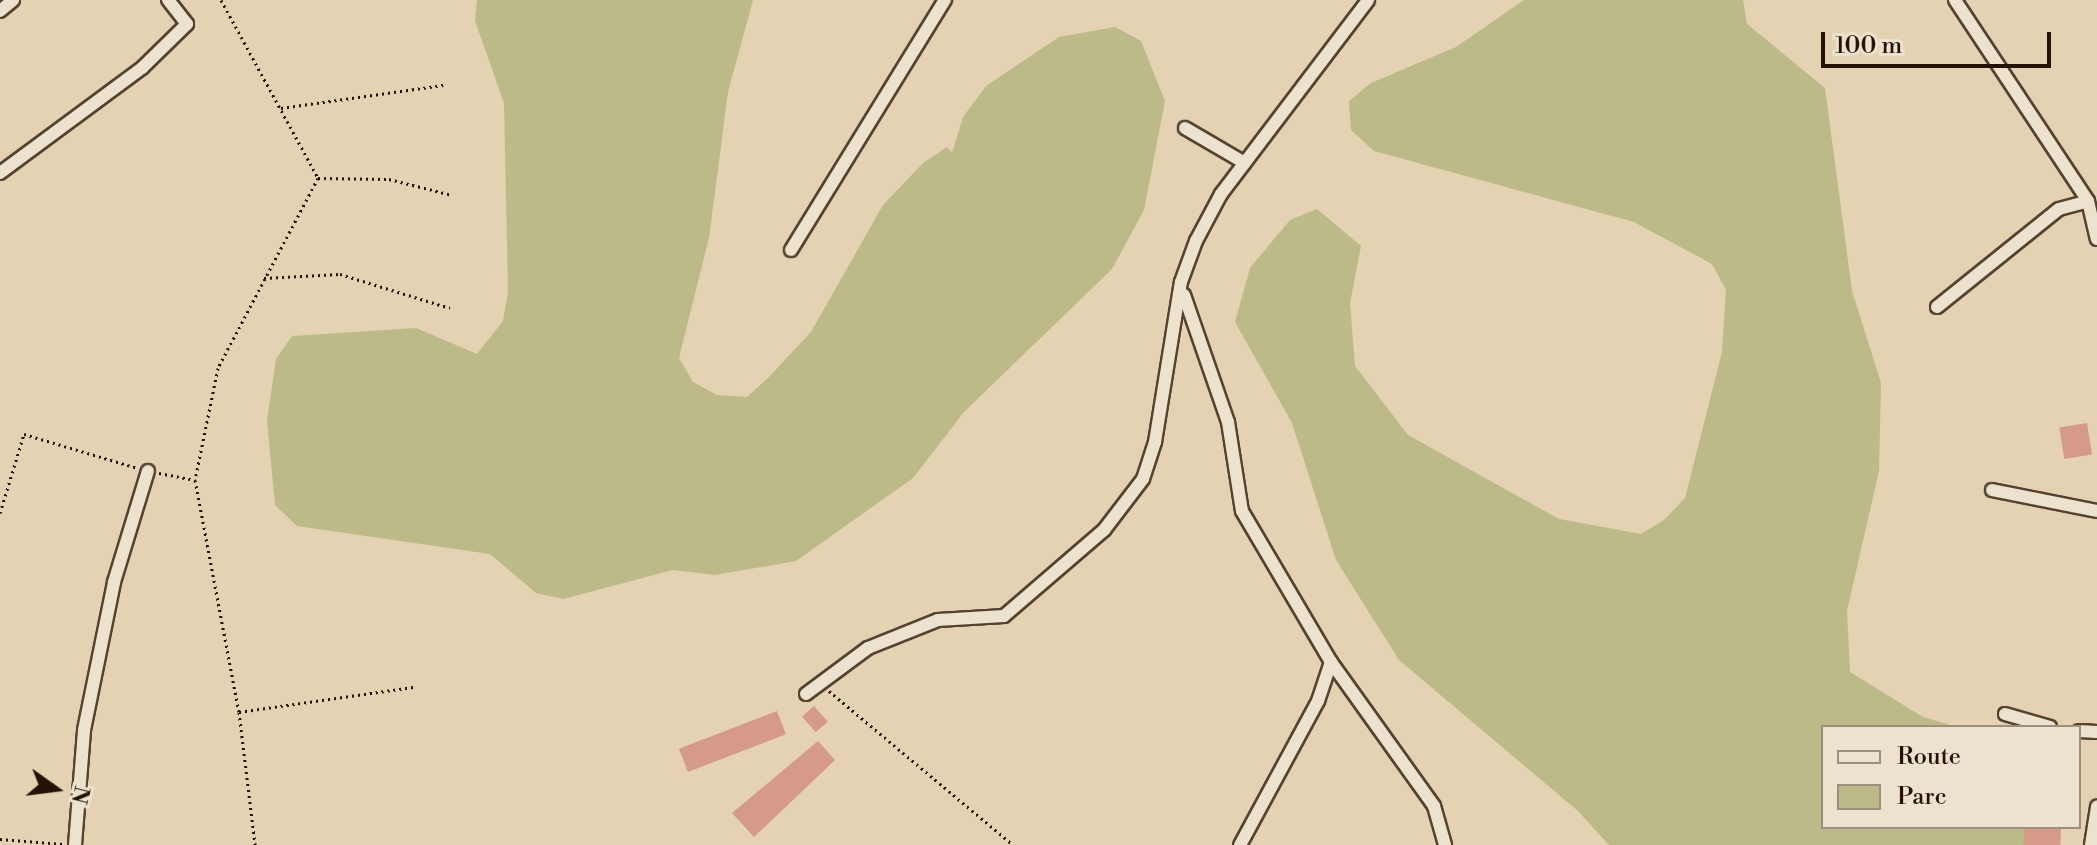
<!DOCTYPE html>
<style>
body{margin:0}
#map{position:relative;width:2097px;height:845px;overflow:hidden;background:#e4d2b3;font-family:"Libre Bodoni",serif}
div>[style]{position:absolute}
.green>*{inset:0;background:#bbba88}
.building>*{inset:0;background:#d59b88;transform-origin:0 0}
.path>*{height:3px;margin-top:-1.5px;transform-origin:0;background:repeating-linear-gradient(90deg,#251205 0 2px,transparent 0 6px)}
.roads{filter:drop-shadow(2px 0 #554230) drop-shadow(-2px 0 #554230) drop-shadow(0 2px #554230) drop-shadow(0 -2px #554230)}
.minor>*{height:12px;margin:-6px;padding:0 6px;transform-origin:6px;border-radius:6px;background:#ede2ce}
span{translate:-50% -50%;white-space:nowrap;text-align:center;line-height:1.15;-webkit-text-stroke:6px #ede2ce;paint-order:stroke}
.legend{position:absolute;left:1821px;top:725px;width:260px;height:104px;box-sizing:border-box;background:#ede2ce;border:2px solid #9d8f7e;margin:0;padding:10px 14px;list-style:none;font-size:24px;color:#251205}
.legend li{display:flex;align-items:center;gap:16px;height:40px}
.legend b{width:40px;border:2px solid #9d8f7e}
.north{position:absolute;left:16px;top:749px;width:80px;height:80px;-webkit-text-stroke:6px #ede2ce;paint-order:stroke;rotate:104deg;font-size:22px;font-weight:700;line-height:32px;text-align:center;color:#251205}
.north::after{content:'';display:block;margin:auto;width:28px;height:36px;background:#251205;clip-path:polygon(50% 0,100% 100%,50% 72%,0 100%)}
.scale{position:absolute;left:1821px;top:32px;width:230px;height:36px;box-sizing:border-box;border:4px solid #251205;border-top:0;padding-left:10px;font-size:24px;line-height:28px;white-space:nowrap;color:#251205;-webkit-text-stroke:6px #ede2ce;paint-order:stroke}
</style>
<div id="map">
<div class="green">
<div style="clip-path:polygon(477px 0,753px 0,728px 92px,709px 238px,679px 358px,693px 382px,717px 395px,747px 397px,770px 376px,811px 332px,883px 205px,923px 163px,947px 147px,952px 153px,963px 117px,986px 86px,1059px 37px,1115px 27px,1141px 41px,1165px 101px,1144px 210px,1112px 269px,964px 412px,913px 478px,796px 561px,715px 575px,673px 570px,563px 599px,536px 593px,490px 554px,297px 526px,275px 505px,267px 421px,276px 359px,292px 336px,416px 328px,477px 354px,503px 321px,508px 292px,504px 103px,475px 21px)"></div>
<div style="clip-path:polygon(1524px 0,1743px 0,1747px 24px,1825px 88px,1852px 291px,1881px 383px,1879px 471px,1847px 611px,1850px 672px,1923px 717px,1957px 727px,1823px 727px,1823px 827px,2062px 827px,2053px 845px,1609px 845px,1578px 811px,1399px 660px,1336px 560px,1292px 423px,1235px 322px,1250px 268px,1290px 220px,1317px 209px,1361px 246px,1350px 303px,1355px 366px,1408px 435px,1559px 519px,1641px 534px,1664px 520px,1685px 498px,1722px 352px,1726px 290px,1712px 264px,1634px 222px,1374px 151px,1351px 130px,1349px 101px,1371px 83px,1456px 47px)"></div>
</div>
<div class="building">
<div style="left:2087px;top:423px;width:32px;height:28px;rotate:81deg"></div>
<div style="left:814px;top:706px;width:21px;height:16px;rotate:49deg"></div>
<div style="left:777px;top:711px;width:25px;height:105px;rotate:69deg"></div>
<div style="clip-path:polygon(818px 741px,835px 760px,754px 837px,732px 813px)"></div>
<div style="left:2024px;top:827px;width:37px;height:18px;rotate:2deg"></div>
</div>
<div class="path">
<div style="left:221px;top:0;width:203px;rotate:61.4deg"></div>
<div style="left:318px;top:178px;width:215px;rotate:117.8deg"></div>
<div style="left:218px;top:368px;width:114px;rotate:101.6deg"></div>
<div style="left:195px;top:480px;width:236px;rotate:79.3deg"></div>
<div style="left:239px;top:712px;width:134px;rotate:83.1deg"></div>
<div style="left:281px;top:108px;width:164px;rotate:-8.1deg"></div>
<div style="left:318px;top:178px;width:71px;rotate:0.8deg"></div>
<div style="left:389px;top:179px;width:65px;rotate:14.3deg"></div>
<div style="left:264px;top:278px;width:76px;rotate:-3deg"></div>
<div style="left:340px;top:274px;width:115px;rotate:17.2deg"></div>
<div style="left:159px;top:473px;width:37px;rotate:11deg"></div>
<div style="left:0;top:513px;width:83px;rotate:-73.1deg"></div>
<div style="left:24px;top:434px;width:118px;rotate:16.7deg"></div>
<div style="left:829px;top:691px;width:240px;rotate:39.9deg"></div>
<div style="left:239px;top:712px;width:176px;rotate:-8.2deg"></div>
<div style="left:0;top:839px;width:63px;rotate:4.5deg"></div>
</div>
<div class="roads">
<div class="minor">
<div style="left:0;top:11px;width:17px;rotate:-40deg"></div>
<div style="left:1185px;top:128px;width:69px;rotate:30.3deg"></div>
<div style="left:0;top:173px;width:177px;rotate:-36.5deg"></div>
<div style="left:142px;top:68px;width:63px;rotate:-44.4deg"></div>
<div style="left:187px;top:24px;width:31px;rotate:-128deg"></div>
<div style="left:2088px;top:201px;width:39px;rotate:77deg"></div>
<div style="left:791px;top:250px;width:294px;rotate:-58.4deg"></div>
<div style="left:1184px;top:295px;width:134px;rotate:70.9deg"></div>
<div style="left:1228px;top:422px;width:90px;rotate:81.1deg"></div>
<div style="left:1242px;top:511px;width:175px;rotate:59.5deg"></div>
<div style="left:1331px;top:662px;width:41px;rotate:108.4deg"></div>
<div style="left:1318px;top:701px;width:164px;rotate:118.4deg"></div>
<div style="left:1937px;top:307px;width:156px;rotate:-38.8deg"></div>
<div style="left:2059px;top:209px;width:30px;rotate:-15deg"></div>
<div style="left:2088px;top:201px;width:241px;rotate:-123.5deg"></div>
<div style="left:1992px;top:490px;width:107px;rotate:11.3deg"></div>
<div style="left:1331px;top:662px;width:177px;rotate:54.4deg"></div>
<div style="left:1434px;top:806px;width:41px;rotate:74.2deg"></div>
<div style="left:806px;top:694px;width:77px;rotate:-36.6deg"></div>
<div style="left:868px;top:648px;width:75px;rotate:-21.8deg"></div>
<div style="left:938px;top:620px;width:66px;rotate:-3.5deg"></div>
<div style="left:1004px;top:616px;width:132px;rotate:-40.7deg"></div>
<div style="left:1104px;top:530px;width:64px;rotate:-52.6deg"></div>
<div style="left:1143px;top:479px;width:39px;rotate:-72deg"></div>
<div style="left:1155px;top:442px;width:162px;rotate:-80.8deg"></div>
<div style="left:1181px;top:282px;width:44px;rotate:-69.9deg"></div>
<div style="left:1196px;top:241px;width:53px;rotate:-62deg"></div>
<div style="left:1221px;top:194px;width:243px;rotate:-52.8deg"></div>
<div style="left:2005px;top:714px;width:47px;rotate:16.1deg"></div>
<div style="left:2079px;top:731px;width:18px;rotate:3deg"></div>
<div style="left:75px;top:845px;width:115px;rotate:-85.5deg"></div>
<div style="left:84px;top:730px;width:151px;rotate:-78.5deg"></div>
<div style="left:114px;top:582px;width:116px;rotate:-73deg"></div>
<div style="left:2091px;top:845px;width:39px;rotate:-81deg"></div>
</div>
</div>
<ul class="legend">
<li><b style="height:10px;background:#ede2ce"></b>Route</li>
<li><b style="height:22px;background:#bbba88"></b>Parc</li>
</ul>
<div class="north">N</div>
<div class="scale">100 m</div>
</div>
